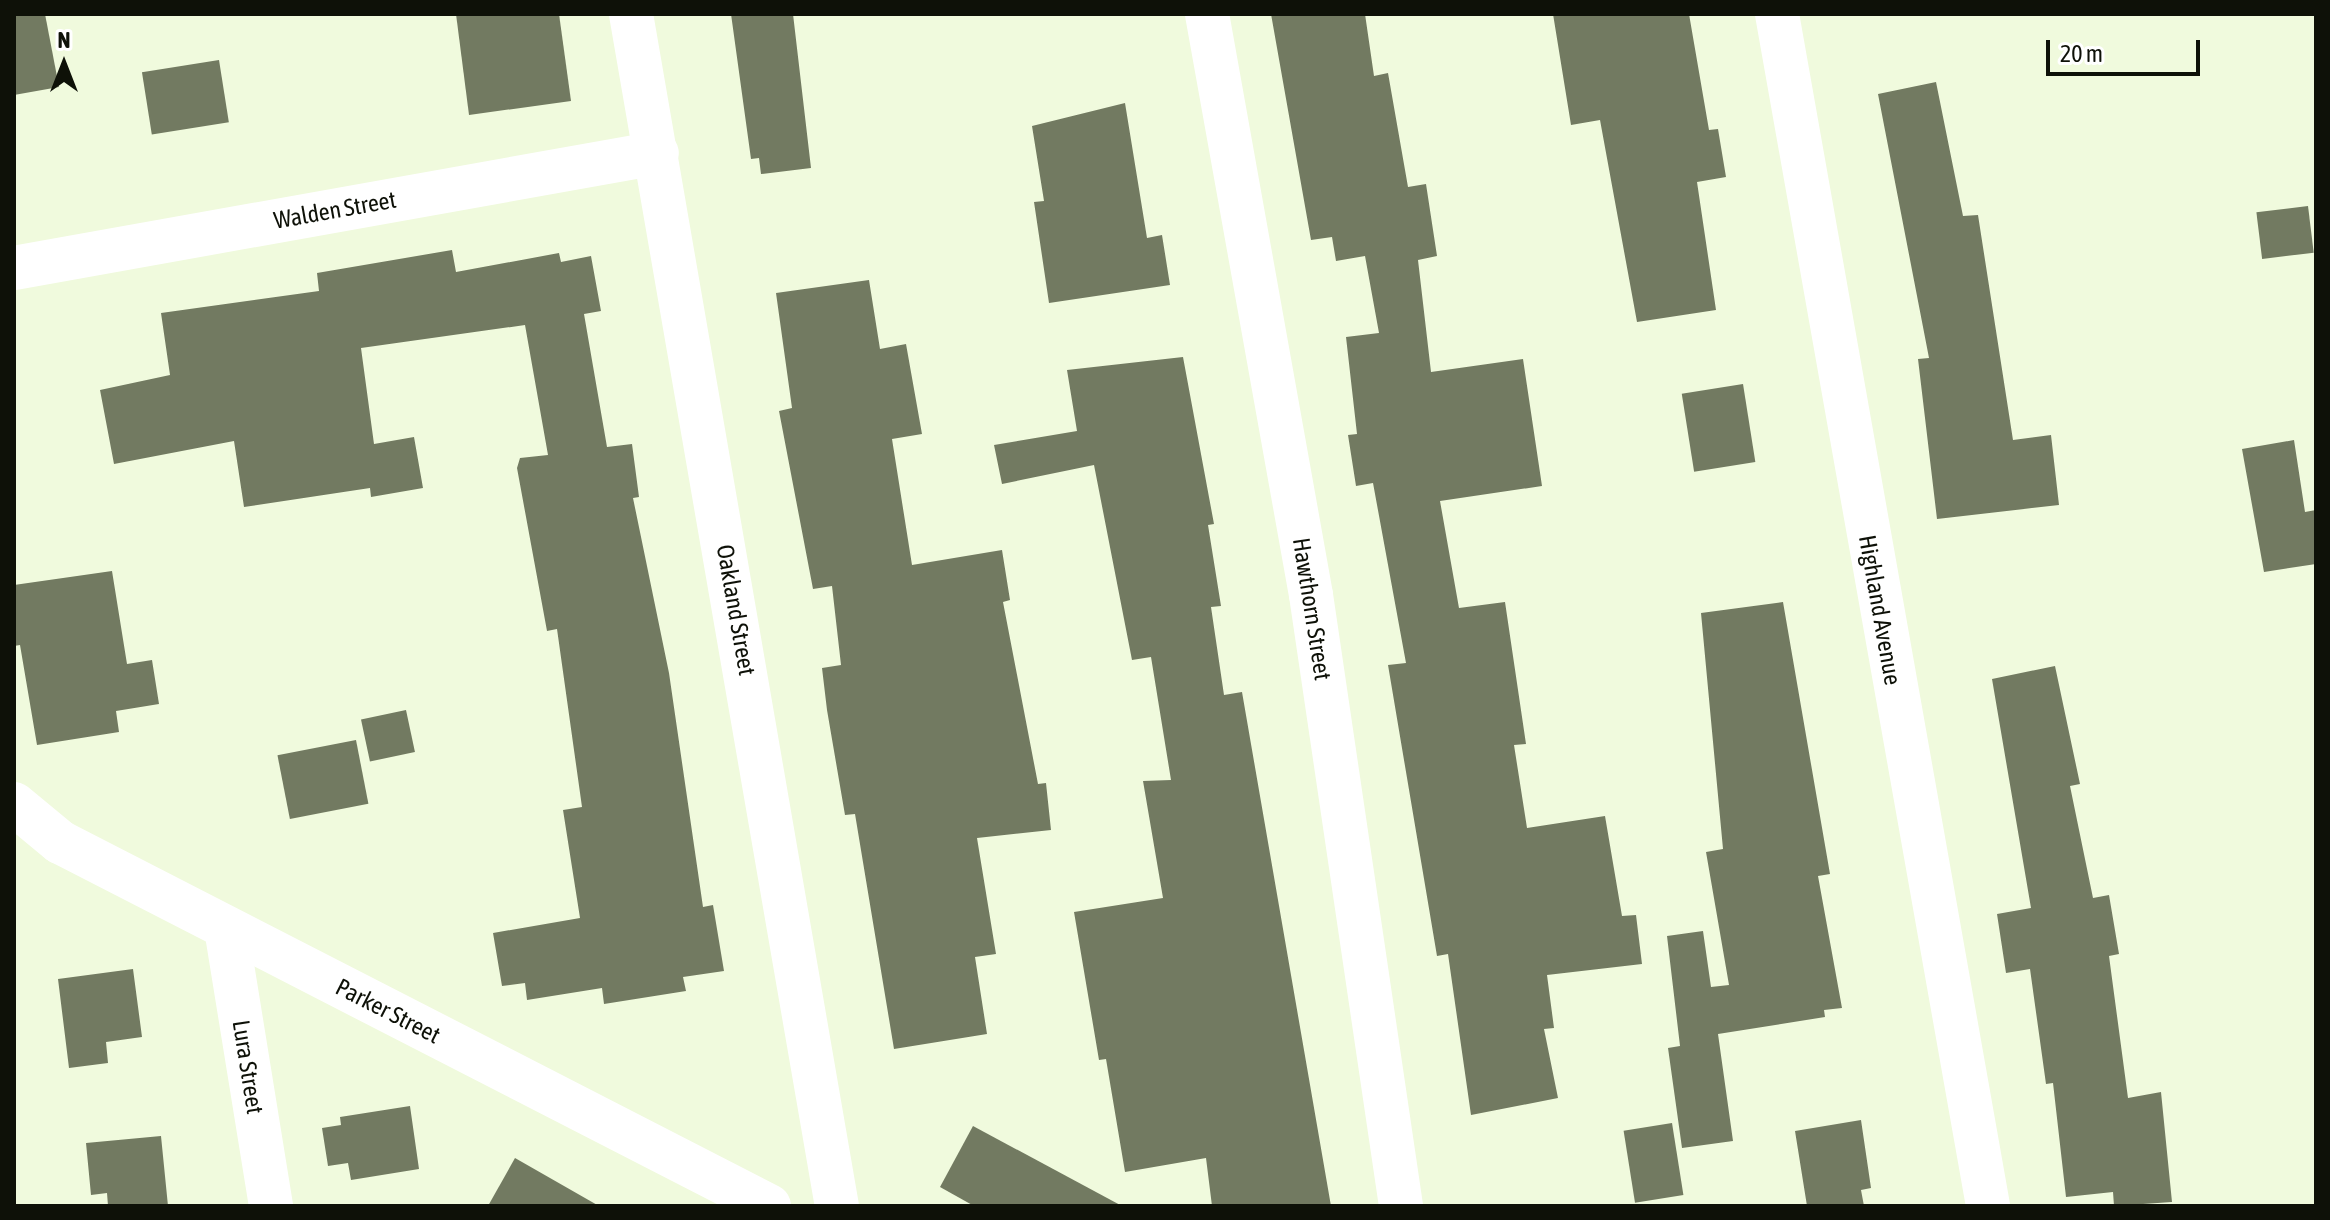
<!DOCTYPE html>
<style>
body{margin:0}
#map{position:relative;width:2330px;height:1220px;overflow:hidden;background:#f0fadd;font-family:"Asap Condensed",sans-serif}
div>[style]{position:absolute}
.building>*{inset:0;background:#727a61;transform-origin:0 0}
.street>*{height:44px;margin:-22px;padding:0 22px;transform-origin:22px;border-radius:22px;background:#fff}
.secondary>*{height:44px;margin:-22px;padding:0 22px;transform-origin:22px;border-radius:22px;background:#fff}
span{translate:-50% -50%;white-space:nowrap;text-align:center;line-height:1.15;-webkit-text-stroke:7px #fff;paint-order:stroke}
.street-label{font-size:24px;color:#0e1108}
.frame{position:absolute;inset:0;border:16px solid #0e1108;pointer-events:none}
.north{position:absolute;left:24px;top:24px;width:80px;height:80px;-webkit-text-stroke:6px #fff;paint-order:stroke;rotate:0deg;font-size:22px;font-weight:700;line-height:32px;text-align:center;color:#0e1108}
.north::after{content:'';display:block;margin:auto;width:28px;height:36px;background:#0e1108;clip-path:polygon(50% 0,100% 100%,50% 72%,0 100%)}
.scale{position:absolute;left:2046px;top:40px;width:154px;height:36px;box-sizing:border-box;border:4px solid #0e1108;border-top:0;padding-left:10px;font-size:24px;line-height:28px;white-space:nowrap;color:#0e1108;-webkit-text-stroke:6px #fff;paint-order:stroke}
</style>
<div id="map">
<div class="building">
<div style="clip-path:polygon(14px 14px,45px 14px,59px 87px,14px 95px)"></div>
<div style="clip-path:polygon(456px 14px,559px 14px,571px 101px,469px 115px)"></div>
<div style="clip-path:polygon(731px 14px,793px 14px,811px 168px,761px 174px,759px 158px,751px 159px)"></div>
<div style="clip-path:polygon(1271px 14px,1365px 14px,1374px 76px,1388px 73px,1408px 187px,1426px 184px,1437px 256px,1418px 260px,1431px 372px,1523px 359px,1542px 486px,1440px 501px,1459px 608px,1505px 602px,1526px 744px,1514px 745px,1527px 828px,1605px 816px,1622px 916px,1636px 915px,1642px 964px,1547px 975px,1554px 1028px,1544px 1029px,1558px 1098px,1471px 1115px,1448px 954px,1437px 956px,1388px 665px,1406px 663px,1373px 483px,1356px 486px,1348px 435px,1357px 434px,1346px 337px,1379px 333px,1365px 256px,1336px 261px,1332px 237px,1311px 240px)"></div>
<div style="clip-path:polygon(1553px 14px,1689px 14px,1709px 130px,1718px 129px,1726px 177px,1697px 182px,1716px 310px,1637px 322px,1600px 120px,1571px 125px)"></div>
<div style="left:219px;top:60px;width:63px;height:78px;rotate:81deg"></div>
<div style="clip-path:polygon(1936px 82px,1963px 216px,1978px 215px,2013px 440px,2051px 435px,2059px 505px,1937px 519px,1918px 359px,1929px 358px,1878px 94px)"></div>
<div style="clip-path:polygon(1125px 103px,1147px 238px,1162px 235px,1170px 285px,1049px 303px,1034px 202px,1044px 201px,1032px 126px)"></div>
<div style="left:2308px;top:206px;width:47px;height:52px;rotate:83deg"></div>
<div style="clip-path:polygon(452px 250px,456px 272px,559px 253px,561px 262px,591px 256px,601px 311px,584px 314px,607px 447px,632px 444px,639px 497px,633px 498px,669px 673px,703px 907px,713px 905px,724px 971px,683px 977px,686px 991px,604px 1004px,602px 988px,527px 1000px,525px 983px,502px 986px,493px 933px,580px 918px,563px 810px,582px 807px,557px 629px,547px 631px,517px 468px,520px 458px,548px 455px,525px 325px,361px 348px,374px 444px,414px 437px,423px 488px,371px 497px,370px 488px,244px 507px,234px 441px,114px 464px,100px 390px,170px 375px,161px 313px,319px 291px,317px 273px)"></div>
<div style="clip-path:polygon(869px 280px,880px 349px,906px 344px,922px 434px,892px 439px,912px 565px,1002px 550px,1010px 600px,1003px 602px,1038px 784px,1046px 783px,1051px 830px,977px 838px,996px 954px,975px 957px,987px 1034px,894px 1049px,855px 814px,845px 815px,827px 710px,822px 668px,841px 665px,832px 586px,813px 589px,779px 411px,792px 408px,776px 293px)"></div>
<div style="clip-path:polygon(1183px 357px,1214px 524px,1208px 525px,1221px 606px,1211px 607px,1224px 695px,1242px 692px,1331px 1206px,1212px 1206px,1206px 1158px,1125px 1172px,1106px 1059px,1099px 1060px,1074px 912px,1163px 898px,1143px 781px,1171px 780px,1151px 657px,1132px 660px,1094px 465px,1002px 484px,994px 445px,1077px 431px,1067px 370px)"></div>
<div style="left:1743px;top:384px;width:79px;height:62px;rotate:81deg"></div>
<div style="clip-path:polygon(2294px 440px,2305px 512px,2316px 510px,2316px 564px,2264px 572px,2242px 449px)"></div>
<div style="clip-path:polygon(112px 571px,127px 664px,152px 660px,159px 704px,116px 711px,119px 732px,37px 745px,20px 645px,14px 646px,14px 585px)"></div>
<div style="clip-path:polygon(1783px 602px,1830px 874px,1818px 876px,1842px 1008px,1824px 1010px,1825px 1017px,1718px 1034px,1733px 1141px,1682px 1148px,1668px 1048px,1680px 1046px,1667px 936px,1703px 931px,1711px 987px,1729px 985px,1706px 852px,1723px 849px,1701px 613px)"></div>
<div style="clip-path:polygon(2055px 666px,2080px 784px,2070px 786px,2093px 898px,2109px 895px,2119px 954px,2109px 956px,2128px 1098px,2161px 1092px,2172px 1202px,2114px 1206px,2113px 1192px,2066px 1197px,2053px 1083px,2046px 1084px,2030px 969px,2006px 973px,1997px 914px,2031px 908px,1992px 679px)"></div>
<div style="left:406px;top:710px;width:43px;height:46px;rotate:78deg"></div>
<div style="left:356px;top:740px;width:65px;height:80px;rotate:79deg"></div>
<div style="clip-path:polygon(133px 969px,142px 1037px,106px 1042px,108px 1063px,69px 1068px,58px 979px)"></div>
<div style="clip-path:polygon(410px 1106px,419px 1169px,351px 1180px,348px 1163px,328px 1166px,322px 1128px,341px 1125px,340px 1117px)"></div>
<div style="clip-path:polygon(1861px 1120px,1871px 1188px,1861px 1190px,1864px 1206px,1807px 1206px,1795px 1131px)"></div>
<div style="left:1672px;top:1123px;width:73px;height:49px;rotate:81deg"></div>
<div style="clip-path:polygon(973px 1126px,1122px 1206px,974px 1206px,940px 1187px)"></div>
<div style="clip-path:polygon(161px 1136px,168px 1206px,108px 1206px,107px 1193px,91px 1195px,86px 1143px)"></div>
<div style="clip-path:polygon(515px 1158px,599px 1206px,488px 1206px)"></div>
</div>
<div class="street">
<div style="left:631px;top:14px;width:1210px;rotate:80.2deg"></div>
<div style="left:1207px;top:14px;width:590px;rotate:79.85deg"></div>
<div style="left:1311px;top:595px;width:618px;rotate:81.62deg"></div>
<div style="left:1777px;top:14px;width:1211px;rotate:79.96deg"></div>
<div style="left:14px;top:268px;width:653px;rotate:-10.14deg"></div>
<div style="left:226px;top:928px;width:282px;rotate:80.8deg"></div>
</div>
<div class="secondary">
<div style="left:14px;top:804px;width:60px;rotate:39.6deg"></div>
<div style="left:60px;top:842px;width:797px;rotate:27.18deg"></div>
</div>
<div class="street-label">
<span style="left:335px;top:210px;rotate:-10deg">Walden Street</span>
<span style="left:1312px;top:609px;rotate:81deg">Hawthorn Street</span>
<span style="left:736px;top:610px;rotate:80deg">Oakland Street</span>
<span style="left:1880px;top:610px;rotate:80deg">Highland Avenue</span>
<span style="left:388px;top:1011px;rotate:27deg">Parker Street</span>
<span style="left:248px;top:1067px;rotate:81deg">Lura Street</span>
</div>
<div class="frame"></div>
<div class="north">N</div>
<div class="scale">20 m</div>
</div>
